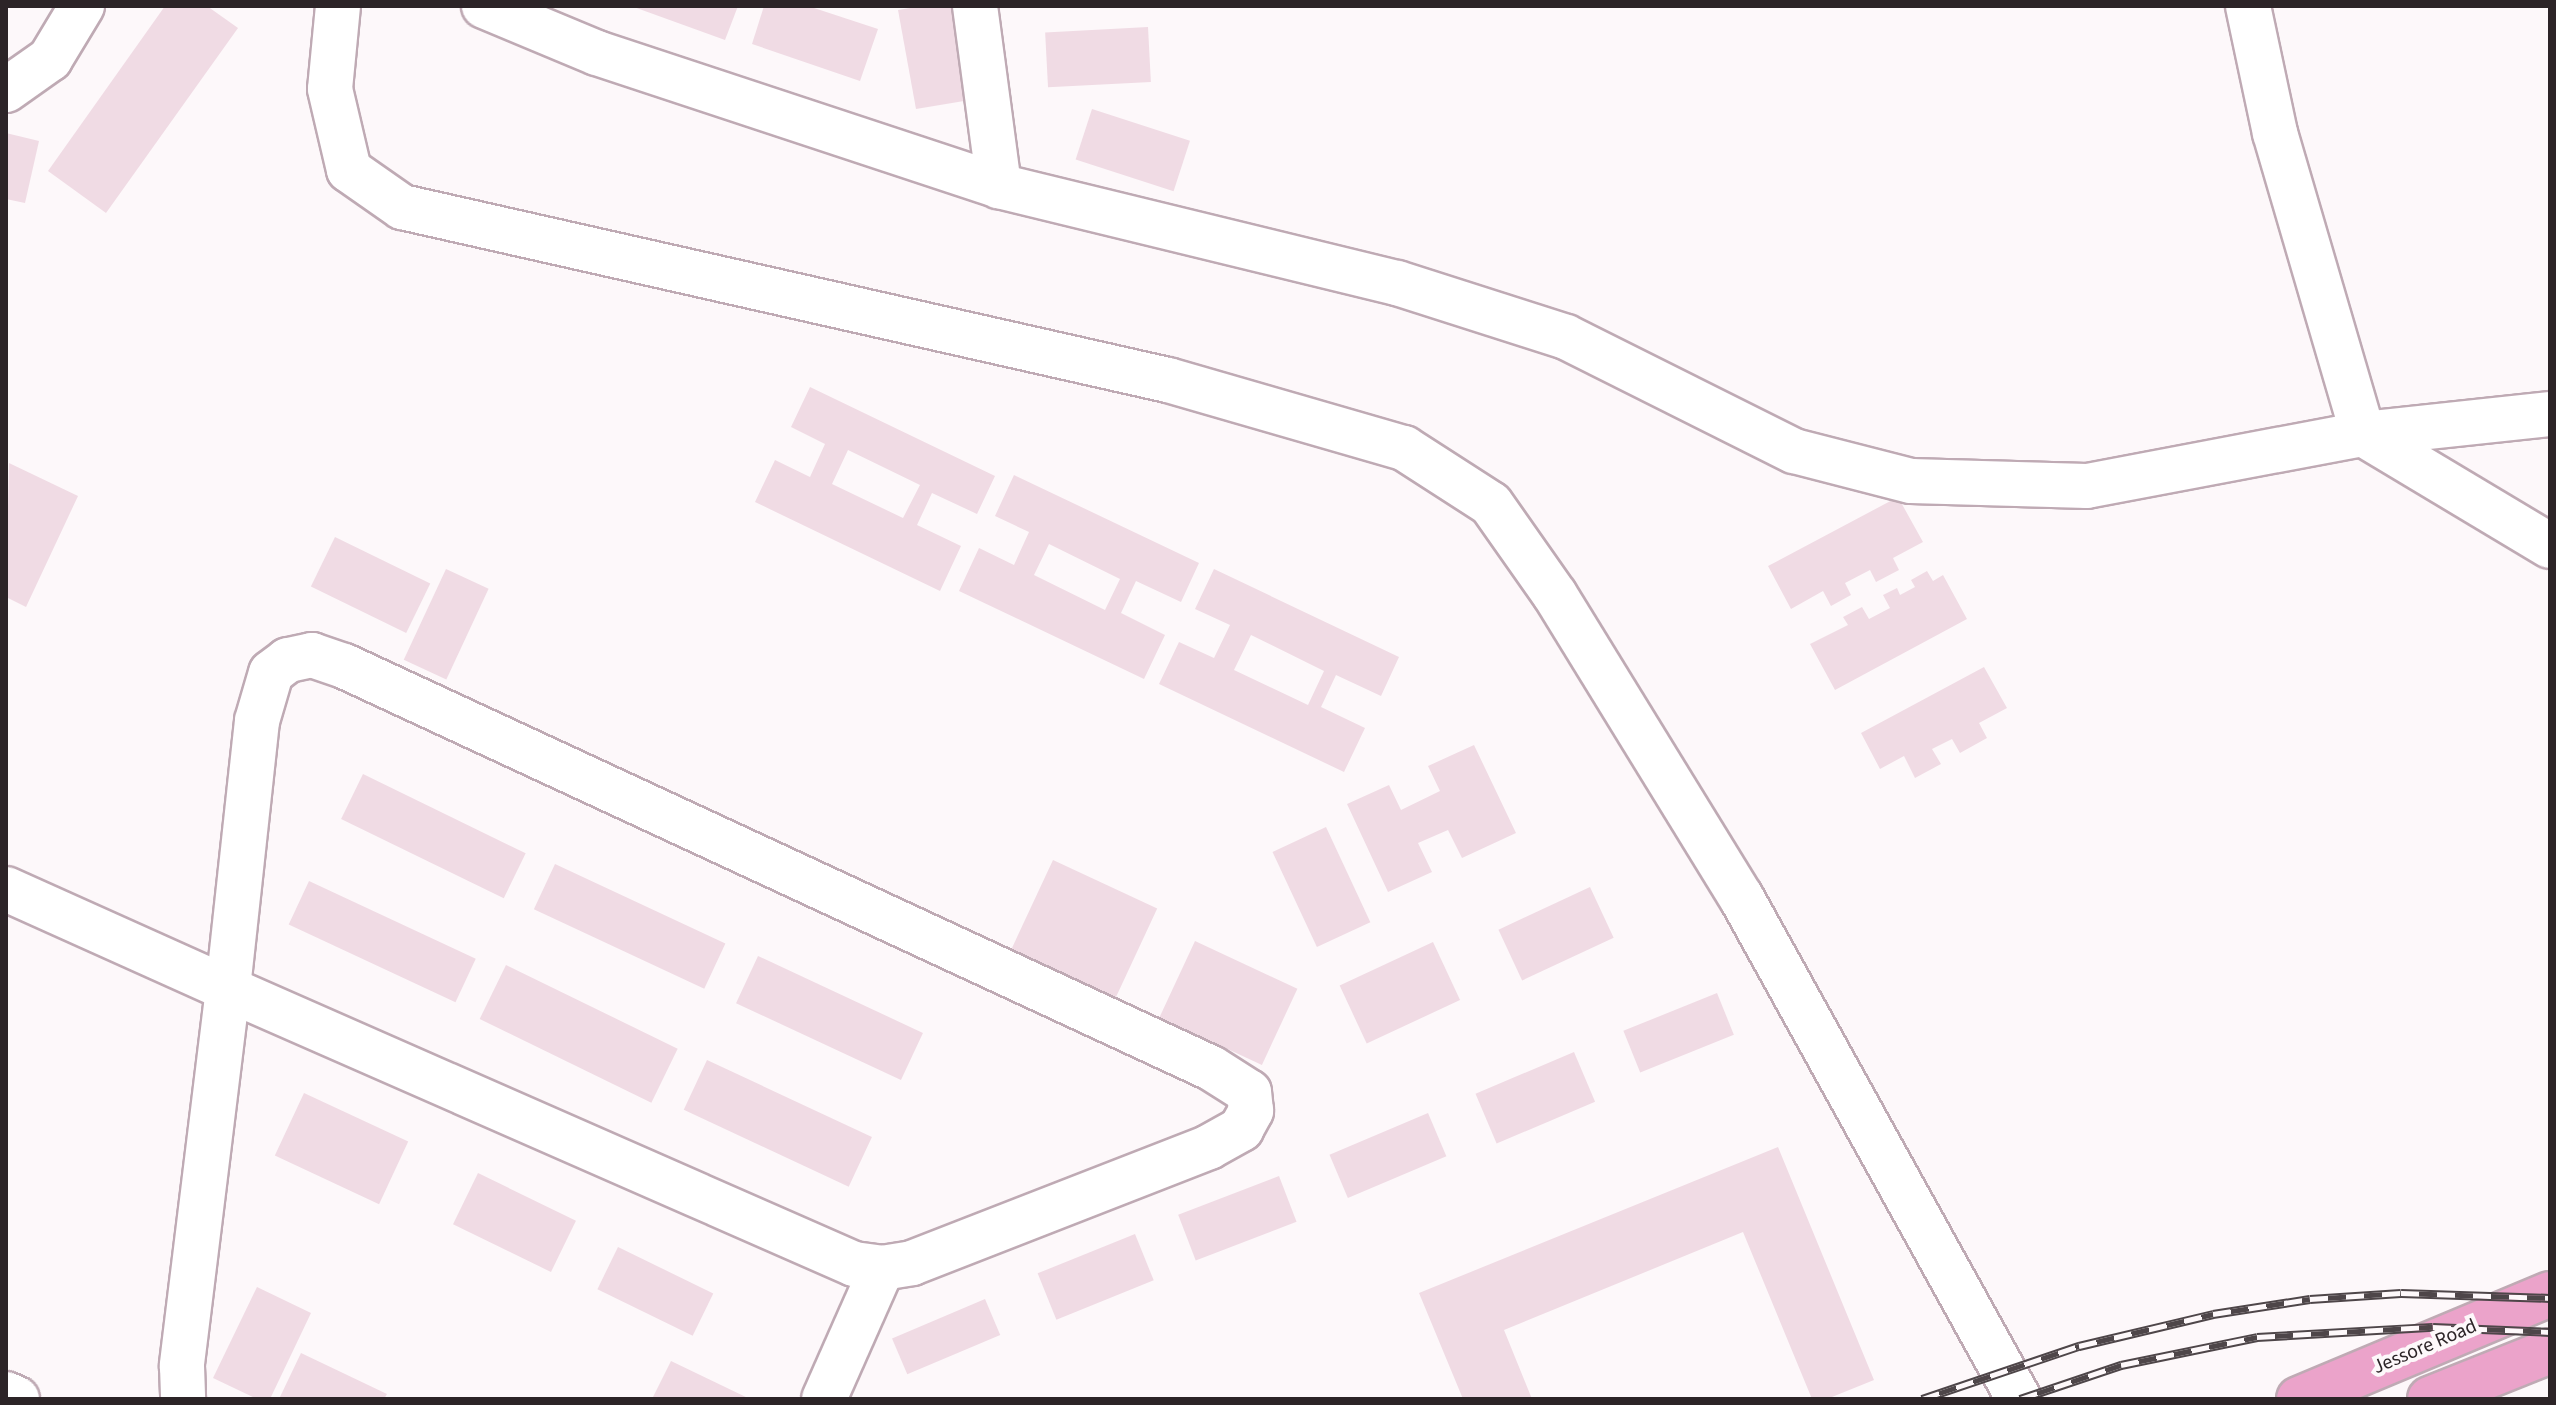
<!DOCTYPE html>
<style>
body{margin:0}
#map{position:relative;width:2556px;height:1405px;overflow:hidden;background:#fdf8fa;font-family:"Source Sans 3",sans-serif}
div>[style]{position:absolute}
.building>*{inset:0;background:#f0dbe4;transform-origin:0 0}
.roads{filter:drop-shadow(2px 0 #bfaab4) drop-shadow(-2px 0 #bfaab4) drop-shadow(0 2px #bfaab4) drop-shadow(0 -2px #bfaab4)}
.minor>*{height:44px;margin:-22px;padding:0 22px;transform-origin:22px;border-radius:22px;background:#fff}
.major>*{height:44px;margin:-22px;padding:0 22px;transform-origin:22px;border-radius:22px;background:#eba3ca}
.rail>*{height:9px;margin-top:-4.5px;transform-origin:0;background:repeating-linear-gradient(90deg,#fdf8fa 0 18px,#4e4649 0 36px);box-sizing:border-box;border-block:2px solid #4e4649}
span{translate:-50% -50%;white-space:nowrap;text-align:center;line-height:1.15;-webkit-text-stroke:8px #fdf8fa;paint-order:stroke}
.street-label{font-size:20px;color:#2c2427}
.frame{position:absolute;inset:0;border:8px solid #2c2427;pointer-events:none}
</style>
<div id="map">
<div class="building">
<div style="clip-path:polygon(165px 6px,207px 6px,238px 28px,106px 213px,48px 171px)"></div>
<div style="clip-path:polygon(631px 6px,738px 6px,725px 40px)"></div>
<div style="clip-path:polygon(764px 6px,808px 6px,878px 29px,860px 81px,752px 44px)"></div>
<div style="clip-path:polygon(922px 6px,966px 6px,982px 98px,916px 109px,898px 10px)"></div>
<div style="left:1148px;top:27px;width:55px;height:103px;rotate:87deg"></div>
<div style="left:1092px;top:109px;width:103px;height:53px;rotate:18deg"></div>
<div style="clip-path:polygon(6px 133px,39px 141px,25px 203px,6px 199px)"></div>
<div style="clip-path:polygon(evenodd,810px 387px,995px 476px,977px 514px,932px 493px,917px 525px,961px 546px,940px 591px,755px 502px,775px 460px,810px 477px,825px 444px,791px 427px,810px 387px,848px 450px,920px 485px,903px 518px,832px 484px,848px 450px)"></div>
<div style="clip-path:polygon(9px 463px,78px 496px,26px 607px,6px 597px)"></div>
<div style="clip-path:polygon(evenodd,1014px 475px,1199px 563px,1181px 602px,1136px 581px,1121px 613px,1165px 635px,1144px 679px,959px 591px,979px 548px,1014px 565px,1029px 532px,995px 516px,1014px 475px,1049px 544px,1120px 579px,1105px 610px,1034px 575px,1049px 544px)"></div>
<div style="clip-path:polygon(1898px 497px,1923px 542px,1893px 558px,1899px 570px,1876px 582px,1870px 570px,1845px 583px,1851px 595px,1831px 606px,1823px 591px,1791px 609px,1768px 566px)"></div>
<div style="left:335px;top:537px;width:106px;height:55px;rotate:26deg"></div>
<div style="left:446px;top:569px;width:47px;height:100px;rotate:25deg"></div>
<div style="clip-path:polygon(evenodd,1214px 569px,1399px 657px,1381px 696px,1336px 675px,1321px 707px,1365px 728px,1344px 772px,1159px 684px,1179px 642px,1214px 658px,1230px 625px,1195px 609px,1214px 569px,1251px 635px,1324px 671px,1308px 705px,1234px 670px,1251px 635px)"></div>
<div style="clip-path:polygon(1927px 571px,1933px 581px,1943px 575px,1967px 619px,1835px 690px,1810px 644px,1848px 625px,1843px 617px,1862px 607px,1869px 619px,1890px 608px,1883px 595px,1897px 588px,1900px 595px,1915px 587px,1911px 580px)"></div>
<div style="clip-path:polygon(1984px 667px,2007px 708px,1979px 723px,1987px 738px,1960px 753px,1952px 739px,1932px 749px,1941px 764px,1915px 778px,1904px 756px,1880px 769px,1861px 733px)"></div>
<div style="clip-path:polygon(1474px 745px,1516px 833px,1462px 858px,1448px 830px,1418px 843px,1432px 872px,1388px 892px,1347px 804px,1389px 785px,1401px 810px,1440px 791px,1428px 766px)"></div>
<div style="left:363px;top:774px;width:181px;height:50px;rotate:26deg"></div>
<div style="left:1326px;top:827px;width:105px;height:59px;rotate:65deg"></div>
<div style="left:1053px;top:860px;width:115px;height:100px;rotate:25deg"></div>
<div style="left:555px;top:864px;width:188px;height:50px;rotate:25deg"></div>
<div style="left:309px;top:881px;width:184px;height:48px;rotate:25deg"></div>
<div style="left:1590px;top:887px;width:56px;height:101px;rotate:65deg"></div>
<div style="left:1195px;top:941px;width:113px;height:84px;rotate:25deg"></div>
<div style="left:1433px;top:942px;width:64px;height:103px;rotate:65deg"></div>
<div style="left:758px;top:956px;width:182px;height:52px;rotate:25deg"></div>
<div style="left:506px;top:965px;width:191px;height:60px;rotate:26deg"></div>
<div style="left:1717px;top:993px;width:45px;height:101px;rotate:68deg"></div>
<div style="left:1574px;top:1052px;width:54px;height:107px;rotate:67deg"></div>
<div style="left:707px;top:1060px;width:182px;height:55px;rotate:25deg"></div>
<div style="left:304px;top:1093px;width:115px;height:69px;rotate:25deg"></div>
<div style="left:1428px;top:1113px;width:47px;height:107px;rotate:67deg"></div>
<div style="clip-path:polygon(1778px 1147px,1874px 1380px,1827px 1399px,1812px 1399px,1743px 1232px,1504px 1330px,1532px 1399px,1463px 1399px,1419px 1293px)"></div>
<div style="left:478px;top:1173px;width:109px;height:57px;rotate:26deg"></div>
<div style="left:1279px;top:1176px;width:49px;height:108px;rotate:69deg"></div>
<div style="left:1135px;top:1234px;width:50px;height:105px;rotate:68deg"></div>
<div style="left:618px;top:1247px;width:106px;height:47px;rotate:26deg"></div>
<div style="clip-path:polygon(257px 1287px,311px 1313px,270px 1399px,257px 1399px,213px 1378px)"></div>
<div style="left:985px;top:1299px;width:39px;height:101px;rotate:67deg"></div>
<div style="clip-path:polygon(301px 1353px,387px 1394px,384px 1399px,279px 1399px)"></div>
<div style="clip-path:polygon(671px 1361px,750px 1399px,652px 1399px)"></div>
</div>
<div class="roads">
<div class="minor">
<div style="left:338px;top:6px;width:83px;rotate:95.5deg"></div>
<div style="left:330px;top:89px;width:83px;rotate:76.8deg"></div>
<div style="left:349px;top:170px;width:65px;rotate:34.9deg"></div>
<div style="left:402px;top:207px;width:785px;rotate:12.73deg"></div>
<div style="left:1168px;top:380px;width:246px;rotate:16.1deg"></div>
<div style="left:1404px;top:448px;width:103px;rotate:32.8deg"></div>
<div style="left:1491px;top:504px;width:111px;rotate:54.9deg"></div>
<div style="left:1555px;top:595px;width:355px;rotate:58.4deg"></div>
<div style="left:1741px;top:897px;width:574px;rotate:61.02deg"></div>
<div style="left:484px;top:6px;width:122px;rotate:22.6deg"></div>
<div style="left:597px;top:53px;width:423px;rotate:18.3deg"></div>
<div style="left:999px;top:186px;width:410px;rotate:13.7deg"></div>
<div style="left:1397px;top:283px;width:177px;rotate:17.7deg"></div>
<div style="left:1566px;top:337px;width:255px;rotate:26.6deg"></div>
<div style="left:1794px;top:451px;width:121px;rotate:14.4deg"></div>
<div style="left:1911px;top:481px;width:176px;rotate:1.6deg"></div>
<div style="left:2087px;top:486px;width:281px;rotate:-10.7deg"></div>
<div style="left:2363px;top:434px;width:188px;rotate:-6.1deg"></div>
<div style="left:975px;top:6px;width:182px;rotate:82.4deg"></div>
<div style="left:2248px;top:6px;width:130px;rotate:78deg"></div>
<div style="left:2275px;top:133px;width:314px;rotate:73.7deg"></div>
<div style="left:2363px;top:434px;width:218px;rotate:30.9deg"></div>
<div style="left:6px;top:90px;width:54px;rotate:-35.2deg"></div>
<div style="left:50px;top:59px;width:62px;rotate:-58.9deg"></div>
<div style="left:6px;top:889px;width:243px;rotate:24.2deg"></div>
<div style="left:228px;top:989px;width:684px;rotate:23.72deg"></div>
<div style="left:854px;top:1264px;width:28px;rotate:8deg"></div>
<div style="left:882px;top:1268px;width:30px;rotate:-9deg"></div>
<div style="left:912px;top:1263px;width:319px;rotate:-21.3deg"></div>
<div style="left:1209px;top:1147px;width:37px;rotate:-29deg"></div>
<div style="left:1241px;top:1129px;width:21px;rotate:-61deg"></div>
<div style="left:1251px;top:1111px;width:19px;rotate:-96deg"></div>
<div style="left:1249px;top:1092px;width:45px;rotate:-147.7deg"></div>
<div style="left:1211px;top:1068px;width:956px;rotate:-155.12deg"></div>
<div style="left:344px;top:666px;width:34px;rotate:-161deg"></div>
<div style="left:312px;top:655px;width:25px;rotate:168deg"></div>
<div style="left:288px;top:660px;width:21px;rotate:143deg"></div>
<div style="left:271px;top:673px;width:50px;rotate:106.3deg"></div>
<div style="left:257px;top:721px;width:270px;rotate:96.2deg"></div>
<div style="left:228px;top:989px;width:380px;rotate:97deg"></div>
<div style="left:182px;top:1366px;width:33px;rotate:88deg"></div>
<div style="left:6px;top:1394px;width:12px;rotate:24deg"></div>
<div style="left:824px;top:1399px;width:143px;rotate:-66.1deg"></div>
</div>
<div class="major">
<div style="left:2299px;top:1399px;width:272px;rotate:-22.7deg"></div>
<div style="left:2430px;top:1399px;width:129px;rotate:-21.8deg"></div>
</div>
</div>
<div class="rail">
<div style="left:1922px;top:1399px;width:166px;rotate:-18.7deg"></div>
<div style="left:2079px;top:1346px;width:138px;rotate:-13.4deg"></div>
<div style="left:2213px;top:1314px;width:98px;rotate:-8.8deg"></div>
<div style="left:2310px;top:1299px;width:91px;rotate:-3.8deg"></div>
<div style="left:2401px;top:1293px;width:149px;rotate:1.9deg"></div>
<div style="left:2020px;top:1399px;width:107px;rotate:-18.6deg"></div>
<div style="left:2121px;top:1365px;width:139px;rotate:-11.6deg"></div>
<div style="left:2257px;top:1337px;width:176px;rotate:-3.3deg"></div>
<div style="left:2433px;top:1327px;width:117px;rotate:2.4deg"></div>
</div>
<div class="street-label">
<span style="left:2425px;top:1347px;rotate:-23deg">Jessore Road</span>
</div>
<div class="frame"></div>
</div>
